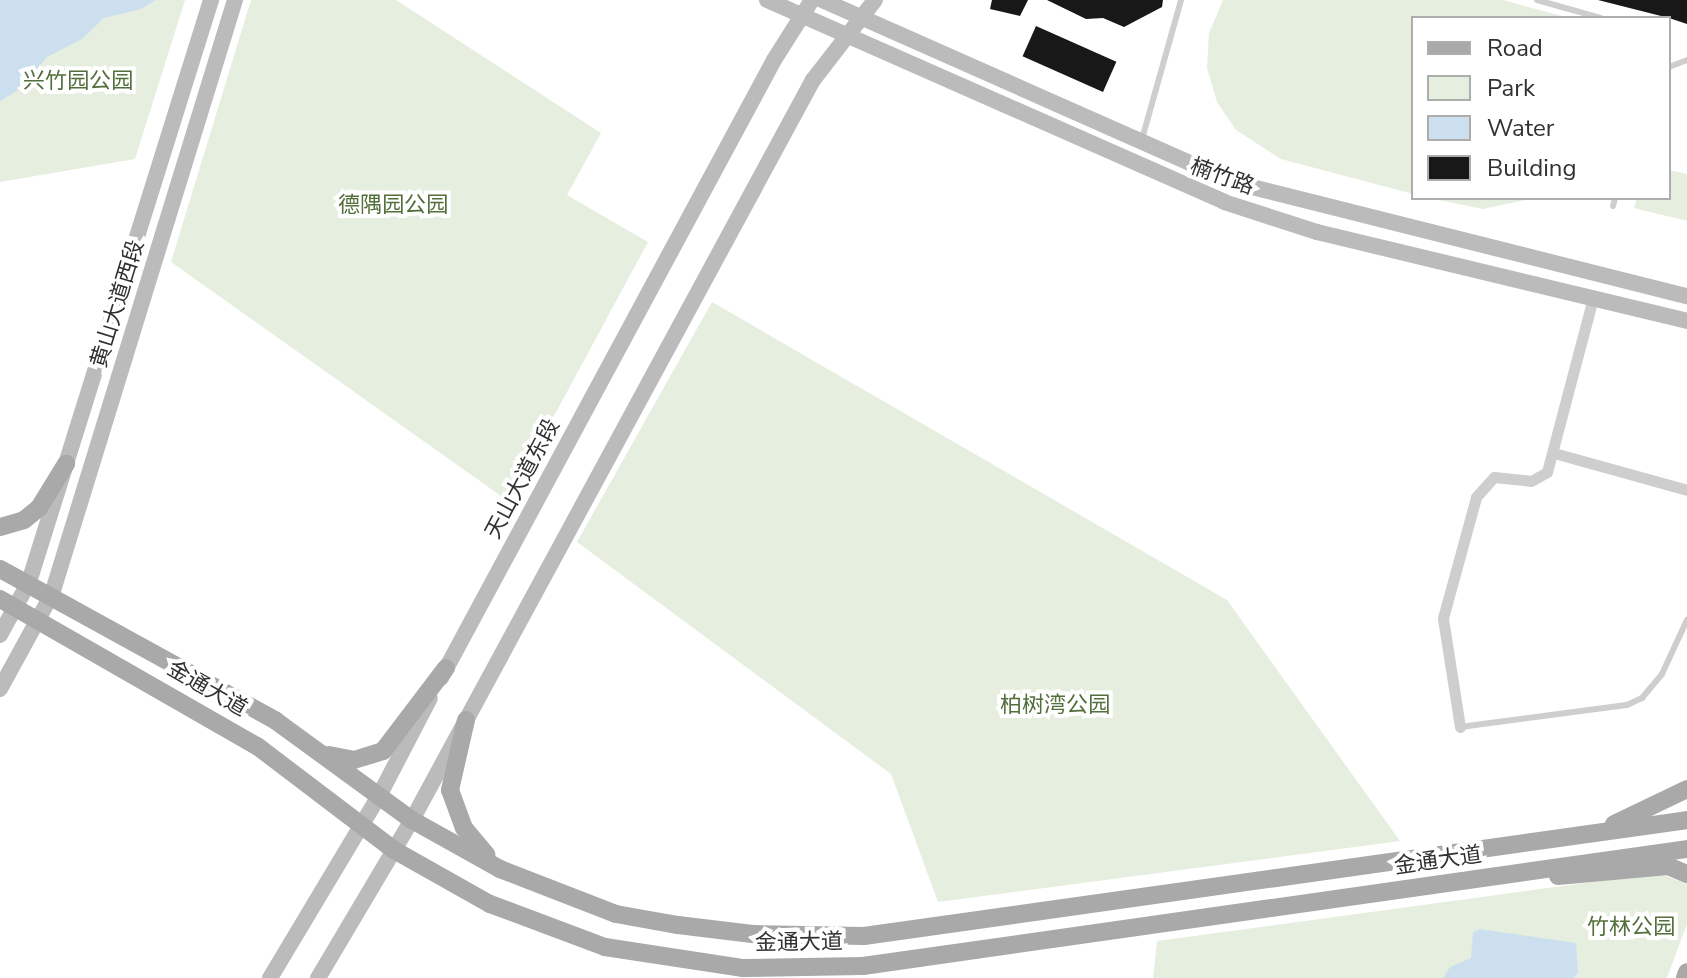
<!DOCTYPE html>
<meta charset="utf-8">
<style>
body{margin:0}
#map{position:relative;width:1687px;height:978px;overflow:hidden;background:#fff;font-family:"Nunito Sans","Noto Sans SC",sans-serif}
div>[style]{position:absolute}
.green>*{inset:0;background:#e6eedf}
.water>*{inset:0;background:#cbdfee}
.building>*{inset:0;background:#181818;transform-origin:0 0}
.lane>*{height:6px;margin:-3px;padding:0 3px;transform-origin:3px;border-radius:3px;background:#cecece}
.street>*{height:11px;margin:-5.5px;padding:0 5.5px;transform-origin:5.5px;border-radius:5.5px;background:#cecece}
.secondary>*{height:16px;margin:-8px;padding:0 8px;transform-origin:8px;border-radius:8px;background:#bbb}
.primary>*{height:18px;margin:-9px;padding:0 9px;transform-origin:9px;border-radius:9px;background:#a9a9a9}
span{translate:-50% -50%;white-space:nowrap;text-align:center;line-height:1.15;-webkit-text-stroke:8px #fff;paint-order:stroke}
.park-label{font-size:22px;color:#526f3c}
.street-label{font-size:22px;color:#313131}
.legend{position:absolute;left:1411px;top:16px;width:260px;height:184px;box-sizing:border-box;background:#fff;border:2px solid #adadad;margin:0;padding:10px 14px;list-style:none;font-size:24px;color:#313131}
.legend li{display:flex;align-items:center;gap:16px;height:40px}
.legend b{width:40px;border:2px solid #adadad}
</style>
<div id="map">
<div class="green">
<div style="clip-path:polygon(0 0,185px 0,135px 159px,0 182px)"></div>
<div style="clip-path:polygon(251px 0,396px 0,601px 133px,567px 195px,648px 242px,508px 501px,171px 262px)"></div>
<div style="clip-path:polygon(1223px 0,1503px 0,1569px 18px,1413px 18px,1413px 194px,1281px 159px,1236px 130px,1217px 102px,1207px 68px,1209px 33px)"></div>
<div style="clip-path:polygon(1669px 170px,1687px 174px,1687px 221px,1634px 208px,1637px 198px,1669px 198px)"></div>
<div style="clip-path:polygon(1429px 198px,1534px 198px,1483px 209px)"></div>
<div style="clip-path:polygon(712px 302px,1227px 600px,1400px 841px,938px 902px,891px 774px,577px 542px)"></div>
<div style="clip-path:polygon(1658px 873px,1687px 884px,1687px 924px,1667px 978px,1153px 978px,1157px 941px)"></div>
</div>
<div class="water">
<div style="clip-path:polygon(0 0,156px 0,141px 9px,104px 18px,82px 39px,47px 57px,20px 89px,0 101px)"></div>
<div style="clip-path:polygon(1479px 929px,1576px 943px,1578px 973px,1573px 978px,1443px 978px,1450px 967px,1471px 958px,1473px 933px)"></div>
</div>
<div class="building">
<div style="clip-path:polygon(992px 0,1028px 0,1020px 16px,990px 9px)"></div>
<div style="clip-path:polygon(1047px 0,1163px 0,1162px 7px,1124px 27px,1103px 18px,1086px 19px)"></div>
<div style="clip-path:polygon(1598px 0,1687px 0,1687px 24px,1669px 18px)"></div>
<div style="left:1036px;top:26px;width:88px;height:33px;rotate:24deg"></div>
</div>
<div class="lane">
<div style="left:1537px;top:0;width:66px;rotate:15.7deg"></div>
<div style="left:1669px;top:67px;width:19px;rotate:-21deg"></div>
<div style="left:1142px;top:139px;width:144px;rotate:-74.3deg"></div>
<div style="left:1613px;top:206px;width:8px;rotate:-76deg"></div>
<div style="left:1460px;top:727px;width:168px;rotate:-7.5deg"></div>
<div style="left:1627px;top:705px;width:17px;rotate:-25deg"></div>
<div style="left:1642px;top:698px;width:31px;rotate:-50deg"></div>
<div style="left:1662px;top:674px;width:60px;rotate:-65.2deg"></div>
</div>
<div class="street">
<div style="left:1554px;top:453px;width:138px;rotate:15.5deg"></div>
<div style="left:1460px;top:727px;width:110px;rotate:-98.9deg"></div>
<div style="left:1443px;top:618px;width:125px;rotate:-74.7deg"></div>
<div style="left:1476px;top:497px;width:27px;rotate:-48deg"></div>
<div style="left:1494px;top:477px;width:37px;rotate:6deg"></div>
<div style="left:1531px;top:481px;width:18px;rotate:-29deg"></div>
<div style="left:1547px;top:472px;width:180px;rotate:-75.2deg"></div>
</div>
<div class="secondary">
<div style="left:767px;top:0;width:500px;rotate:23.8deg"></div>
<div style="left:1224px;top:202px;width:98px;rotate:17.9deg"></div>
<div style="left:1317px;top:232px;width:381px;rotate:13.5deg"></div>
<div style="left:822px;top:0;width:449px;rotate:23.9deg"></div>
<div style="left:1232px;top:182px;width:469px;rotate:14.1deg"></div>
<div style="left:0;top:635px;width:60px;rotate:-61.3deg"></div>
<div style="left:29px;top:582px;width:610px;rotate:-72.63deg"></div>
<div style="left:441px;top:678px;width:702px;rotate:-61.68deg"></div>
<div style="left:774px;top:60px;width:71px;rotate:-57.7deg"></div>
<div style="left:0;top:689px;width:108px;rotate:-61.3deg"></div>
<div style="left:52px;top:594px;width:622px;rotate:-72.88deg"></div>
<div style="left:270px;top:978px;width:212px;rotate:-59.1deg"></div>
<div style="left:379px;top:796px;width:110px;rotate:-62.5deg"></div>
<div style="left:318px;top:978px;width:184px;rotate:-59.3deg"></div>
<div style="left:412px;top:820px;width:842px;rotate:-61.55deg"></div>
<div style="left:813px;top:80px;width:101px;rotate:-52.2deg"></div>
</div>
<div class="primary">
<div style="left:0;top:527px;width:25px;rotate:-16deg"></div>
<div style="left:24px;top:520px;width:19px;rotate:-39deg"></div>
<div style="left:39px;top:508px;width:52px;rotate:-58.5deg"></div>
<div style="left:0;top:569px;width:315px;rotate:28.8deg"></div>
<div style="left:276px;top:721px;width:168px;rotate:36.1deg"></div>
<div style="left:412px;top:820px;width:101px;rotate:29.1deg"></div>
<div style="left:500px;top:869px;width:124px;rotate:21.2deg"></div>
<div style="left:616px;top:914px;width:63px;rotate:10.1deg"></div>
<div style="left:678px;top:925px;width:75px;rotate:6.9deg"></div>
<div style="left:752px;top:934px;width:112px;rotate:1deg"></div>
<div style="left:864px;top:936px;width:831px;rotate:-8.02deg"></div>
<div style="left:0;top:599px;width:296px;rotate:29.8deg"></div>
<div style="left:257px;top:746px;width:172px;rotate:37.2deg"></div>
<div style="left:394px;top:850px;width:110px;rotate:29.4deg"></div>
<div style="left:490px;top:904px;width:123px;rotate:20.5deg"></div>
<div style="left:605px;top:947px;width:140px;rotate:8.7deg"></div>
<div style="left:743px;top:968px;width:120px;rotate:-1deg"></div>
<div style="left:863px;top:966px;width:832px;rotate:-8.08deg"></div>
<div style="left:466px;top:720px;width:72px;rotate:102.9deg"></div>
<div style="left:450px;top:790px;width:40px;rotate:69.8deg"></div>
<div style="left:464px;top:828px;width:35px;rotate:50deg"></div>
<div style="left:329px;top:755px;width:25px;rotate:11deg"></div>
<div style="left:354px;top:760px;width:30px;rotate:-17deg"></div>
<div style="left:383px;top:751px;width:104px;rotate:-52.8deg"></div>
<div style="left:1614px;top:824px;width:81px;rotate:-25.6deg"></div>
<div style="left:1558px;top:876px;width:110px;rotate:-5.2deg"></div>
<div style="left:1668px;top:866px;width:21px;rotate:23deg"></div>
<div style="left:1685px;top:978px;width:6px;rotate:-72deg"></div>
</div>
<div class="park-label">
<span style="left:78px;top:82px">兴竹园公园</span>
<span style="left:393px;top:206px">德隅园公园</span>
<span style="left:1055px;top:706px">柏树湾公园</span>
<span style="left:1631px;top:928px">竹林公园</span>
</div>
<div class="street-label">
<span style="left:1222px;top:177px;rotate:20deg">楠竹路</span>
<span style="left:118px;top:304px;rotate:-73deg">黄山大道西段</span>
<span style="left:523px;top:479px;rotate:-62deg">天山大道东段</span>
<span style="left:207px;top:689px;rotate:30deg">金通大道</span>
<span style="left:1438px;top:861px;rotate:-8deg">金通大道</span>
<span style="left:799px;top:943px;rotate:-1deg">金通大道</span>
</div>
<ul class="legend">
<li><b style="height:10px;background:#a9a9a9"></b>Road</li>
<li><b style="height:22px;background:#e6eedf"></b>Park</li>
<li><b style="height:22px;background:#cbdfee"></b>Water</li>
<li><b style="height:22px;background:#181818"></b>Building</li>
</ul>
</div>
